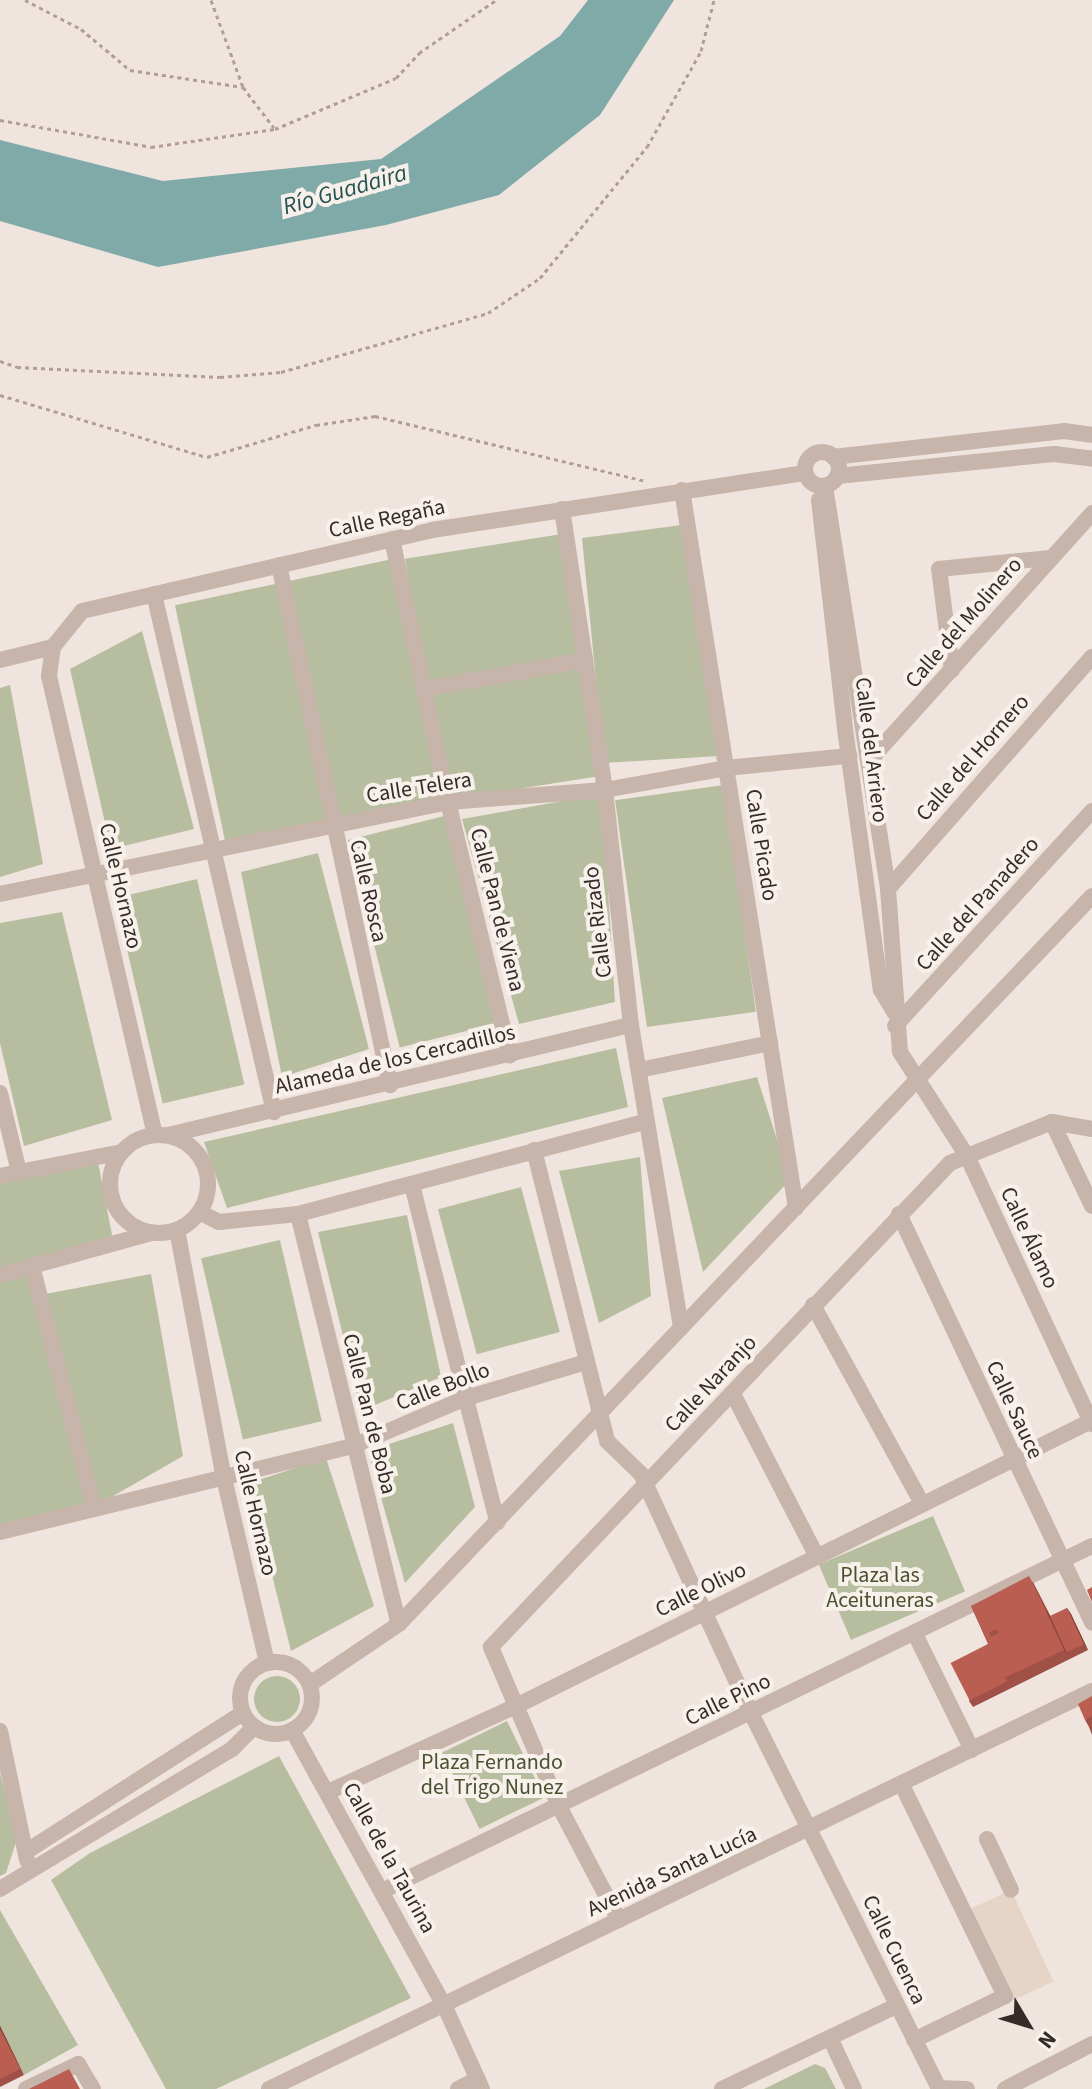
<!DOCTYPE html>
<meta charset="utf-8">
<style>
body{margin:0}
#map{position:relative;width:1092px;height:2089px;overflow:hidden;background:#f0e5de;font-family:"Source Sans 3",sans-serif}
div>[style]{position:absolute}
.green>*{inset:0;background:#b7be9f;transform-origin:0 0}
.round{border-radius:50%}
.plaza>*{inset:0;background:#e6d4c6;transform-origin:0 0}
.water>*{inset:0;background:#80aaa7}
.path>*{height:3px;margin-top:-1.5px;transform-origin:0;background:repeating-linear-gradient(90deg,#b39e95 0 4px,transparent 0 8px)}
.minor>*{height:16px;margin:-8px;padding:0 8px;transform-origin:8px;border-radius:8px;background:#c7b4ab}
.minor>.ring{margin:-8px;padding:0;box-sizing:content-box;background:none;border:16px solid #c7b4ab;border-radius:50%}
.wall>*{inset:0;background:#a05147}
.shaded-wall>*{inset:0;background:#824239}
.building>*{inset:0;background:#ba5e52;transform-origin:0 0}
span{translate:-50% -50%;white-space:nowrap;text-align:center;line-height:1.15;-webkit-text-stroke:8px #f8f0ea;paint-order:stroke}
.street-label{font-size:22px;color:#352c29}
.park-label{font-size:22px;color:#495130}
.water-label{font-size:24px;color:#235350;font-style:italic}
.north{position:absolute;left:988px;top:1985px;width:80px;height:80px;-webkit-text-stroke:6px #f8f0ea;paint-order:stroke;rotate:128deg;font-size:22px;font-weight:700;line-height:32px;text-align:center;color:#352c29}
.north::after{content:'';display:block;margin:auto;width:28px;height:36px;background:#352c29;clip-path:polygon(50% 0,100% 100%,50% 72%,0 100%)}
</style>
<div id="map">
<div class="green">
<div style="clip-path:polygon(682px 525px,719px 756px,604px 763px,582px 538px)"></div>
<div style="left:562px;top:534px;width:245px;height:159px;rotate:81deg"></div>
<div style="left:397px;top:558px;width:243px;height:227px;rotate:78deg"></div>
<div style="clip-path:polygon(142px 631px,194px 829px,111px 849px,70px 669px)"></div>
<div style="clip-path:polygon(10px 685px,43px 864px,0 877px,0 688px)"></div>
<div style="left:724px;top:785px;width:229px;height:110px;rotate:82deg"></div>
<div style="clip-path:polygon(602px 794px,615px 1002px,519px 1024px,462px 819px)"></div>
<div style="left:444px;top:816px;width:214px;height:99px;rotate:76deg"></div>
<div style="clip-path:polygon(318px 853px,369px 1049px,282px 1077px,241px 872px)"></div>
<div style="left:197px;top:879px;width:211px;height:84px;rotate:77deg"></div>
<div style="clip-path:polygon(62px 912px,112px 1120px,24px 1146px,0 1043px,0 923px)"></div>
<div style="clip-path:polygon(616px 1048px,628px 1107px,227px 1208px,204px 1142px)"></div>
<div style="clip-path:polygon(757px 1077px,790px 1180px,703px 1272px,662px 1098px)"></div>
<div style="clip-path:polygon(97px 1157px,114px 1245px,33px 1266px,40px 1295px,151px 1274px,183px 1456px,94px 1507px,0 1532px,0 1177px)"></div>
<div style="clip-path:polygon(640px 1157px,651px 1296px,599px 1323px,559px 1171px)"></div>
<div style="left:521px;top:1187px;width:150px;height:86px;rotate:75deg"></div>
<div style="clip-path:polygon(407px 1215px,441px 1377px,361px 1411px,318px 1232px)"></div>
<div style="left:280px;top:1240px;width:186px;height:81px;rotate:77deg"></div>
<div style="clip-path:polygon(453px 1423px,475px 1507px,405px 1583px,368px 1451px)"></div>
<div style="clip-path:polygon(326px 1458px,374px 1606px,291px 1651px,249px 1483px)"></div>
<div style="left:933px;top:1516px;width:82px;height:124px;rotate:67deg"></div>
<div class="round" style="left:254px;top:1676px;width:46px;height:46px"></div>
<div style="left:507px;top:1721px;width:85px;height:72px;rotate:64deg"></div>
<div style="clip-path:polygon(279px 1756px,411px 1998px,216px 2089px,166px 2089px,51px 1880px,90px 1853px)"></div>
<div style="clip-path:polygon(0 1773px,17px 1839px,6px 1873px,0 1876px)"></div>
<div style="clip-path:polygon(0 1910px,78px 2045px,24px 2075px,0 2026px)"></div>
<div style="clip-path:polygon(815px 2064px,825px 2068px,836px 2089px,764px 2089px)"></div>
</div>
<div class="plaza">
<div style="left:1011px;top:1890px;width:101px;height:48px;rotate:65deg"></div>
</div>
<div class="water">
<div style="clip-path:polygon(588px 0,674px 0,600px 115px,499px 195px,386px 225px,158px 267px,0 221px,0 140px,163px 181px,381px 159px,560px 36px)"></div>
</div>
<div class="path">
<div style="left:25px;top:0;width:63px;rotate:27.4deg"></div>
<div style="left:81px;top:29px;width:64px;rotate:39.9deg"></div>
<div style="left:130px;top:70px;width:114px;rotate:8.6deg"></div>
<div style="left:243px;top:87px;width:51px;rotate:52.9deg"></div>
<div style="left:211px;top:0;width:93px;rotate:69.8deg"></div>
<div style="left:0;top:120px;width:153px;rotate:10.1deg"></div>
<div style="left:151px;top:147px;width:125px;rotate:-8.3deg"></div>
<div style="left:275px;top:129px;width:131px;rotate:-22.9deg"></div>
<div style="left:396px;top:78px;width:34px;rotate:-47deg"></div>
<div style="left:419px;top:53px;width:93px;rotate:-34.5deg"></div>
<div style="left:0;top:361px;width:18px;rotate:19deg"></div>
<div style="left:17px;top:367px;width:203px;rotate:2.8deg"></div>
<div style="left:220px;top:377px;width:61px;rotate:-4.7deg"></div>
<div style="left:281px;top:372px;width:215px;rotate:-15.9deg"></div>
<div style="left:488px;top:313px;width:63px;rotate:-33.9deg"></div>
<div style="left:540px;top:278px;width:169px;rotate:-50.8deg"></div>
<div style="left:647px;top:147px;width:110px;rotate:-60.6deg"></div>
<div style="left:701px;top:51px;width:53px;rotate:-75.7deg"></div>
<div style="left:0;top:395px;width:216px;rotate:16.7deg"></div>
<div style="left:207px;top:457px;width:114px;rotate:-16.4deg"></div>
<div style="left:316px;top:425px;width:60px;rotate:-8.7deg"></div>
<div style="left:375px;top:416px;width:279px;rotate:13.5deg"></div>
</div>
<div class="minor">
<div class="ring" style="left:805px;top:452px;width:18px;height:18px"></div>
<div style="left:833px;top:457px;width:232px;rotate:-6.4deg"></div>
<div style="left:1064px;top:431px;width:28px;rotate:8deg"></div>
<div style="left:837px;top:476px;width:218px;rotate:-5.8deg"></div>
<div style="left:1054px;top:454px;width:38px;rotate:7deg"></div>
<div style="left:825px;top:486px;width:408px;rotate:81.1deg"></div>
<div style="left:888px;top:889px;width:163px;rotate:85.8deg"></div>
<div style="left:900px;top:1052px;width:124px;rotate:57.2deg"></div>
<div style="left:967px;top:1156px;width:296px;rotate:65deg"></div>
<div style="left:682px;top:490px;width:727px;rotate:80.98deg"></div>
<div style="left:826px;top:494px;width:9px;rotate:139deg"></div>
<div style="left:819px;top:500px;width:238px;rotate:83.5deg"></div>
<div style="left:846px;top:736px;width:256px;rotate:82.2deg"></div>
<div style="left:881px;top:990px;width:26px;rotate:59deg"></div>
<div style="left:562px;top:509px;width:284px;rotate:81.3deg"></div>
<div style="left:605px;top:790px;width:236px;rotate:83.7deg"></div>
<div style="left:631px;top:1025px;width:307px;rotate:80.6deg"></div>
<div style="left:392px;top:539px;width:269px;rotate:78deg"></div>
<div style="left:448px;top:802px;width:261px;rotate:76.3deg"></div>
<div style="left:279px;top:565px;width:532px;rotate:77.95deg"></div>
<div style="left:154px;top:594px;width:532px;rotate:76.96deg"></div>
<div style="left:53px;top:647px;width:29px;rotate:98deg"></div>
<div style="left:49px;top:676px;width:471px;rotate:77deg"></div>
<div style="left:0;top:660px;width:55px;rotate:-13.8deg"></div>
<div style="left:53px;top:647px;width:46px;rotate:-51.1deg"></div>
<div style="left:82px;top:611px;width:359px;rotate:-13deg"></div>
<div style="left:432px;top:530px;width:377px;rotate:-8.7deg"></div>
<div style="left:952px;top:670px;width:102px;rotate:-97.3deg"></div>
<div style="left:939px;top:569px;width:112px;rotate:-5.7deg"></div>
<div style="left:424px;top:689px;width:164px;rotate:-10.2deg"></div>
<div style="left:869px;top:761px;width:334px;rotate:-48deg"></div>
<div style="left:888px;top:889px;width:309px;rotate:-48.7deg"></div>
<div style="left:0;top:894px;width:457px;rotate:-11.6deg"></div>
<div style="left:448px;top:802px;width:157px;rotate:-4.4deg"></div>
<div style="left:605px;top:790px;width:123px;rotate:-10.3deg"></div>
<div style="left:726px;top:768px;width:124px;rotate:-5.6deg"></div>
<div style="left:895px;top:1026px;width:292px;rotate:-47.5deg"></div>
<div style="left:639px;top:1070px;width:134px;rotate:-11.6deg"></div>
<div style="left:0;top:1093px;width:81px;rotate:76.5deg"></div>
<div style="left:1052px;top:1122px;width:93px;rotate:64.5deg"></div>
<div style="left:168px;top:1135px;width:476px;rotate:-13.4deg"></div>
<div class="ring" style="left:110px;top:1135px;width:82px;height:82px"></div>
<div style="left:534px;top:1150px;width:300px;rotate:75.9deg"></div>
<div style="left:607px;top:1441px;width:47px;rotate:44.1deg"></div>
<div style="left:641px;top:1474px;width:263px;rotate:65.3deg"></div>
<div style="left:751px;top:1713px;width:419px;rotate:63.4deg"></div>
<div style="left:939px;top:2088px;width:28px;rotate:2deg"></div>
<div style="left:0;top:1176px;width:124px;rotate:-11.1deg"></div>
<div style="left:412px;top:1185px;width:348px;rotate:75.8deg"></div>
<div style="left:199px;top:1212px;width:22px;rotate:27deg"></div>
<div style="left:219px;top:1222px;width:79px;rotate:-5.8deg"></div>
<div style="left:298px;top:1214px;width:361px;rotate:-14.9deg"></div>
<div style="left:298px;top:1214px;width:422px;rotate:76.2deg"></div>
<div style="left:899px;top:1214px;width:452px;rotate:64.7deg"></div>
<div style="left:177px;top:1230px;width:252px;rotate:79.3deg"></div>
<div style="left:224px;top:1478px;width:190px;rotate:76.9deg"></div>
<div style="left:32px;top:1266px;width:249px;rotate:75.6deg"></div>
<div style="left:0;top:1275px;width:157px;rotate:-15.5deg"></div>
<div style="left:813px;top:1305px;width:226px;rotate:61.2deg"></div>
<div style="left:733px;top:1394px;width:183px;rotate:62.7deg"></div>
<div style="left:0;top:1532px;width:363px;rotate:-13.7deg"></div>
<div style="left:353px;top:1446px;width:123px;rotate:-23deg"></div>
<div style="left:466px;top:1398px;width:125px;rotate:-16.7deg"></div>
<div style="left:915px;top:1634px;width:129px;rotate:63.8deg"></div>
<div class="ring" style="left:240px;top:1662px;width:56px;height:56px"></div>
<div style="left:310px;top:1684px;width:107px;rotate:-34deg"></div>
<div style="left:399px;top:1624px;width:1005px;rotate:-46.41deg"></div>
<div style="left:292px;top:1730px;width:316px;rotate:61.1deg"></div>
<div style="left:445px;top:2007px;width:90px;rotate:65.7deg"></div>
<div style="left:0;top:1731px;width:132px;rotate:78.2deg"></div>
<div style="left:902px;top:1785px;width:235px;rotate:64deg"></div>
<div style="left:1005px;top:1996px;width:101px;rotate:154.2deg"></div>
<div style="left:328px;top:1792px;width:205px;rotate:-24.6deg"></div>
<div style="left:514px;top:1707px;width:644px;rotate:-26.37deg"></div>
<div style="left:987px;top:1839px;width:56px;rotate:64.8deg"></div>
<div style="left:27px;top:1851px;width:256px;rotate:-32.6deg"></div>
<div style="left:0;top:1889px;width:271px;rotate:-31.1deg"></div>
<div style="left:232px;top:1749px;width:31px;rotate:-45deg"></div>
<div style="left:382px;top:1891px;width:789px;rotate:-25.92deg"></div>
<div style="left:619px;top:1920px;width:129px;rotate:-117.8deg"></div>
<div style="left:559px;top:1806px;width:173px;rotate:-113.2deg"></div>
<div style="left:491px;top:1647px;width:667px;rotate:-46.52deg"></div>
<div style="left:950px;top:1163px;width:110px;rotate:-21.9deg"></div>
<div style="left:1052px;top:1122px;width:41px;rotate:9.9deg"></div>
<div style="left:830px;top:2038px;width:56px;rotate:64.8deg"></div>
<div style="left:26px;top:2089px;width:58px;rotate:-25.7deg"></div>
<div style="left:78px;top:2064px;width:29px;rotate:59deg"></div>
<div style="left:269px;top:2089px;width:914px;rotate:-25.81deg"></div>
<div style="left:458px;top:2089px;width:22px;rotate:-27deg"></div>
<div style="left:722px;top:2089px;width:193px;rotate:-25.5deg"></div>
<div style="left:1005px;top:2089px;width:98px;rotate:-27.3deg"></div>
</div>
<div class="wall">
<div style="clip-path:polygon(1033px 1582px,1051px 1617px,1067px 1608px,1071px 1614px,1088px 1650px,973px 1707px,969px 1701px,988px 1644px,971px 1606px)"></div>
<div style="clip-path:polygon(1092px 1696px,1092px 1735px,1089px 1727px,1085px 1720px)"></div>
<div style="clip-path:polygon(0 2026px,24px 2075px,0 2087px)"></div>
</div>
<div class="shaded-wall">
<div style="clip-path:polygon(1029px 1576px,1052px 1620px,1066px 1652px,1070px 1658px,1064px 1650px)"></div>
<div style="clip-path:polygon(1067px 1608px,1071px 1614px,1088px 1650px,1084px 1644px)"></div>
<div style="clip-path:polygon(0 2026px,24px 2075px,0 2029px)"></div>
</div>
<div class="building">
<div style="clip-path:polygon(1029px 1576px,1048px 1614px,1046px 1611px,1000px 1634px,996px 1629px,989px 1633px,992px 1638px,987px 1640px,971px 1606px)"></div>
<div style="clip-path:polygon(1092px 1587px,1092px 1602px,1087px 1590px)"></div>
<div style="left:1067px;top:1608px;width:40px;height:19px;rotate:65deg"></div>
<div style="left:1046px;top:1611px;width:43px;height:66px;rotate:65deg"></div>
<div style="left:988px;top:1644px;width:42px;height:42px;rotate:63deg"></div>
<div style="clip-path:polygon(1092px 1696px,1092px 1716px,1085px 1720px,1078px 1704px)"></div>
<div style="clip-path:polygon(0 2029px,20px 2069px,0 2079px)"></div>
<div style="clip-path:polygon(69px 2069px,80px 2089px,29px 2089px)"></div>
</div>
<div class="street-label">
<span style="left:387px;top:519px;rotate:-12deg">Calle Regaña</span>
<span style="left:964px;top:623px;rotate:-49deg">Calle del Molinero</span>
<span style="left:871px;top:750px;rotate:83deg">Calle del Arriero</span>
<span style="left:973px;top:758px;rotate:-49deg">Calle del Hornero</span>
<span style="left:419px;top:788px;rotate:-9deg">Calle Telera</span>
<span style="left:761px;top:845px;rotate:81deg">Calle Picado</span>
<span style="left:120px;top:886px;rotate:77deg">Calle Hornazo</span>
<span style="left:368px;top:891px;rotate:77deg">Calle Rosca</span>
<span style="left:978px;top:904px;rotate:-48deg">Calle del Panadero</span>
<span style="left:497px;top:910px;rotate:76deg">Calle Pan de Viena</span>
<span style="left:598px;top:922px;rotate:-97deg">Calle Rizado</span>
<span style="left:395px;top:1060px;rotate:-13deg">Alameda de los Cercadillos</span>
<span style="left:1029px;top:1238px;rotate:65deg">Calle Álamo</span>
<span style="left:711px;top:1384px;rotate:-47deg">Calle Naranjo</span>
<span style="left:443px;top:1387px;rotate:-21deg">Calle Bollo</span>
<span style="left:1014px;top:1410px;rotate:65deg">Calle Sauce</span>
<span style="left:369px;top:1414px;rotate:76deg">Calle Pan de Boba</span>
<span style="left:255px;top:1513px;rotate:77deg">Calle Hornazo</span>
<span style="left:701px;top:1590px;rotate:-26deg">Calle Olivo</span>
<span style="left:728px;top:1700px;rotate:-26deg">Calle Pino</span>
<span style="left:389px;top:1858px;rotate:61deg">Calle de la Taurina</span>
<span style="left:672px;top:1872px;rotate:-25deg">Avenida Santa Lucía</span>
<span style="left:894px;top:1950px;rotate:64deg">Calle Cuenca</span>
</div>
<div class="park-label">
<span style="left:880px;top:1588px">Plaza las<br>Aceituneras</span>
<span style="left:492px;top:1775px">Plaza Fernando<br>del Trigo Nunez</span>
</div>
<div class="water-label">
<span style="left:345px;top:190px;rotate:-16deg">Río Guadaira</span>
</div>
<div class="north">N</div>
</div>
